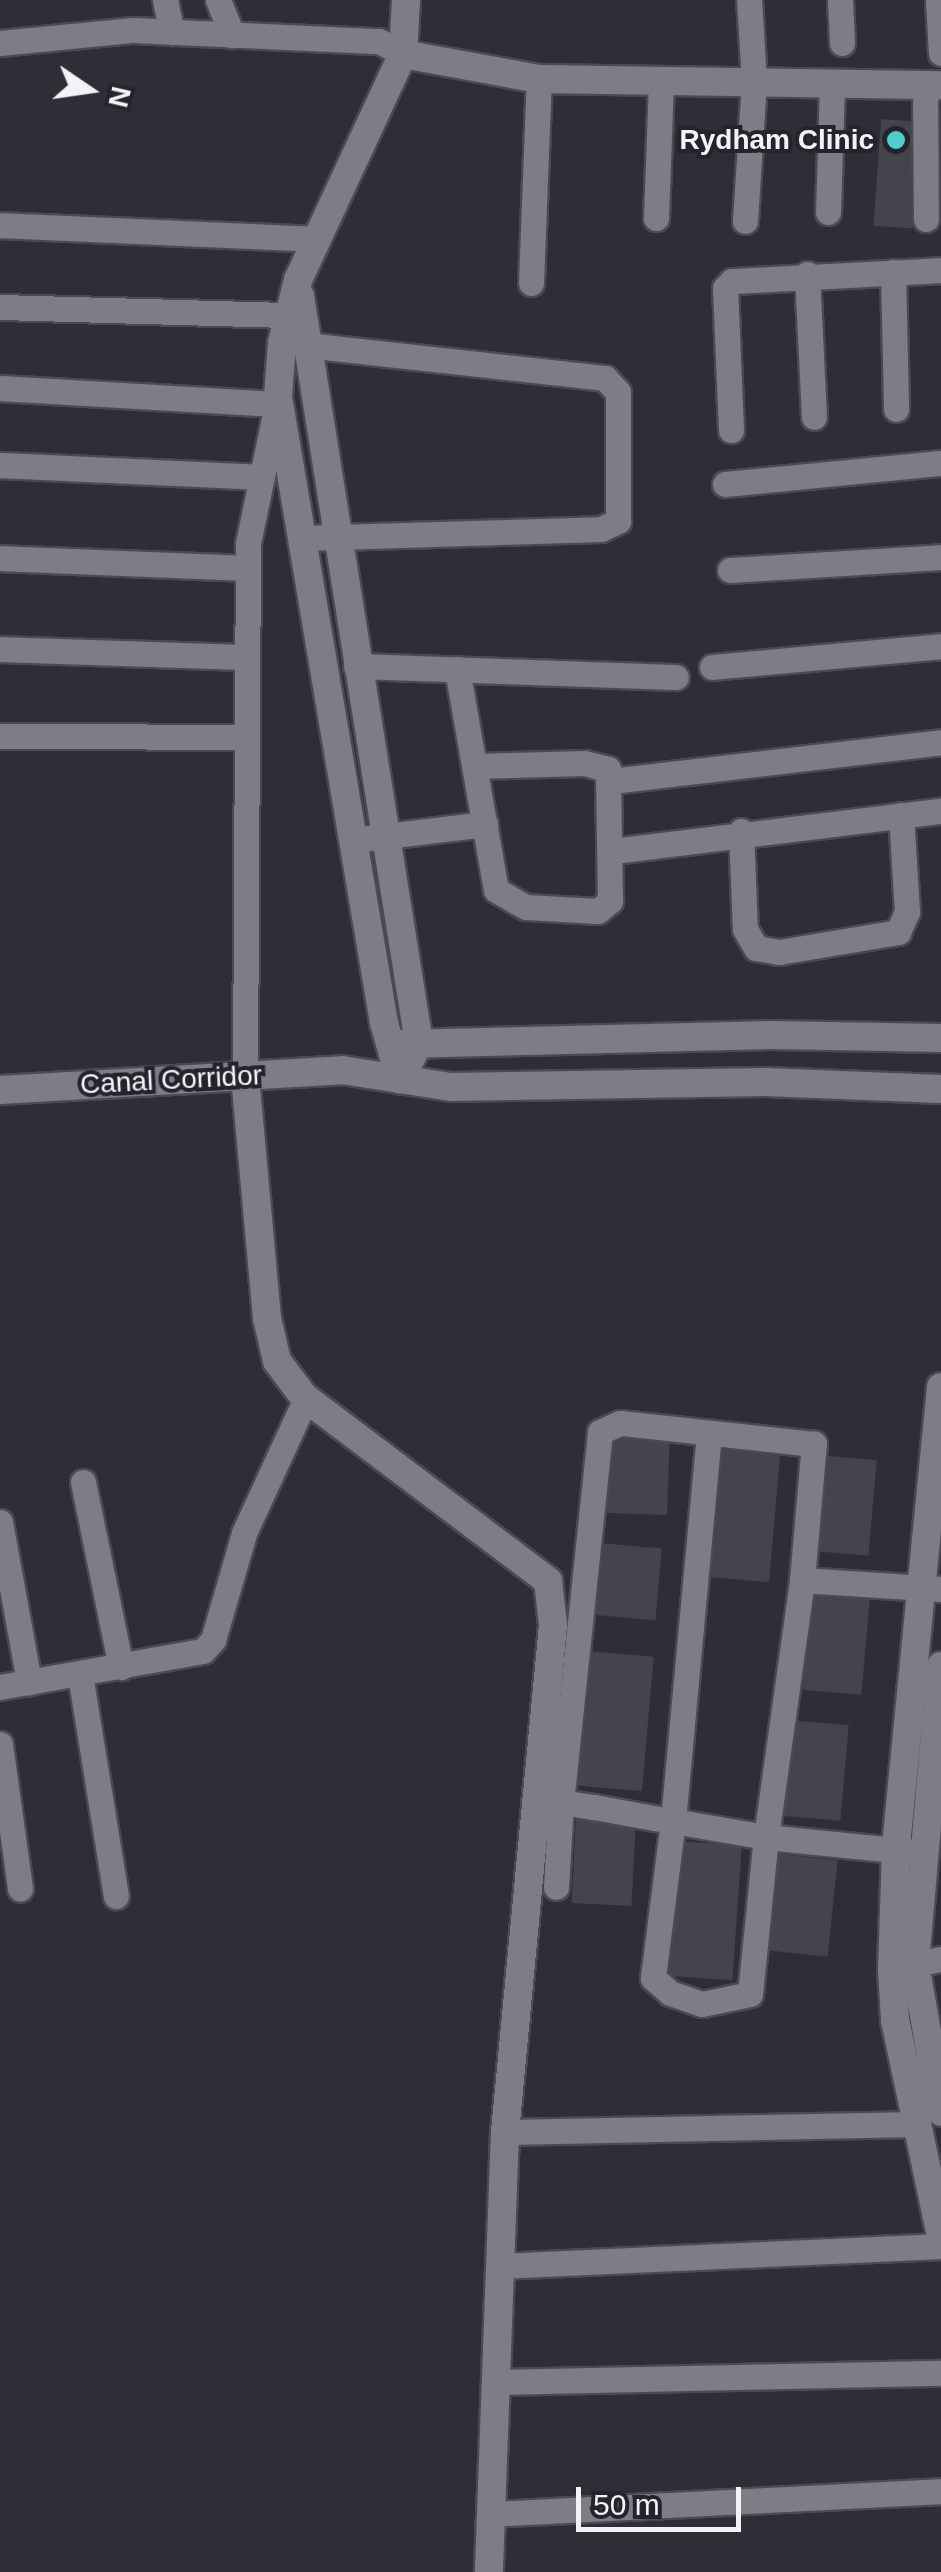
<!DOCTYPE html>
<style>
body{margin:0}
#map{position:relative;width:941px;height:2572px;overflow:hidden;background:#2f2d35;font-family:Arial,sans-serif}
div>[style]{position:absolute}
.building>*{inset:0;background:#43444c;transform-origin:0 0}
.roads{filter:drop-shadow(2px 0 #4c4a51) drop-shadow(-2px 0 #4c4a51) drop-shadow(0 2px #4c4a51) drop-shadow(0 -2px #4c4a51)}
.minor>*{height:25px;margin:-12.5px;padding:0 12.5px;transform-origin:12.5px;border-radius:12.5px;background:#7e7c85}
.tertiary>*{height:28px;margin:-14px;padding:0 14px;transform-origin:14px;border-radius:14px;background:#7e7c85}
.dots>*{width:28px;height:28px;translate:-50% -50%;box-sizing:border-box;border:5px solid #25232b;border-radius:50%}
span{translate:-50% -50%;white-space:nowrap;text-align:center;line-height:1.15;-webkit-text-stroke:8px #25232b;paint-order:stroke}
.poi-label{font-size:28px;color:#f3f2f7;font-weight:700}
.right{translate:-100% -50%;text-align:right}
.street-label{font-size:28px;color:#f3f2f7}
.north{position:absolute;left:40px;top:40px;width:100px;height:100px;-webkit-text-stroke:8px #25232b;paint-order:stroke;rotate:103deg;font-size:28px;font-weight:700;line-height:40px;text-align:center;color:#f3f2f7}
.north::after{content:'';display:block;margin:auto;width:35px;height:45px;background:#f3f2f7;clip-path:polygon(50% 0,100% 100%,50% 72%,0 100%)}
.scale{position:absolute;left:576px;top:2487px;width:165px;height:45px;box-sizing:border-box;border:5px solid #f3f2f7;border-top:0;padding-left:12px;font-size:30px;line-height:35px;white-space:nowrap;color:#f3f2f7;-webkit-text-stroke:8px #25232b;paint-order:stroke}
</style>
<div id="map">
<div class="building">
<div style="left:881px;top:119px;width:39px;height:107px;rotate:4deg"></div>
<div style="left:610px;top:1429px;width:60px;height:84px;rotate:2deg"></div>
<div style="left:715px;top:1442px;width:66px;height:135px;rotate:5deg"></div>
<div style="left:818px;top:1455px;width:59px;height:96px;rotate:5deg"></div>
<div style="left:599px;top:1543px;width:63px;height:72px;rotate:5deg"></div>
<div style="left:811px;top:1594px;width:59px;height:96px;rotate:5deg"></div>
<div style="left:588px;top:1651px;width:66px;height:135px;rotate:5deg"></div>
<div style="left:790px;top:1720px;width:59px;height:96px;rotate:5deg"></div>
<div style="left:576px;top:1819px;width:60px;height:84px;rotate:3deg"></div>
<div style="left:677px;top:1841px;width:65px;height:135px;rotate:4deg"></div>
<div style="left:779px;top:1854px;width:59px;height:97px;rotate:6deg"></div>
</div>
<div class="roads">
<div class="minor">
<div style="left:165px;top:0;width:33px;rotate:78deg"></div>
<div style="left:218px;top:0;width:38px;rotate:68deg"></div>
<div style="left:840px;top:0;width:43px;rotate:87.3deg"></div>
<div style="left:938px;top:0;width:53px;rotate:86.8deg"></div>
<div style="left:0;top:43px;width:134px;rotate:-5.6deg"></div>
<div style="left:133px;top:30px;width:246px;rotate:2.6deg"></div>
<div style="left:379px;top:41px;width:27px;rotate:28deg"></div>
<div style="left:925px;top:84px;width:135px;rotate:89.6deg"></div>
<div style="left:828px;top:212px;width:129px;rotate:-88.2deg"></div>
<div style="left:656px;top:218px;width:136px;rotate:-87.9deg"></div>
<div style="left:745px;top:221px;width:140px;rotate:-86.3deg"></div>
<div style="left:754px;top:81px;width:81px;rotate:-93.5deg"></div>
<div style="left:0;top:225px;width:318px;rotate:2.5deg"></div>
<div style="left:893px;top:272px;width:137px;rotate:88.7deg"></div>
<div style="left:807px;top:274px;width:143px;rotate:87.2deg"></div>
<div style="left:531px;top:283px;width:204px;rotate:-87.8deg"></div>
<div style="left:0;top:307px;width:289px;rotate:1.6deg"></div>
<div style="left:0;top:388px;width:277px;rotate:3.3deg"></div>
<div style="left:731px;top:430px;width:142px;rotate:-92.4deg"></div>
<div style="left:725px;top:288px;width:10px;rotate:-45deg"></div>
<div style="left:732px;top:281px;width:209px;rotate:-3deg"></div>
<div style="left:0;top:465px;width:262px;rotate:2.6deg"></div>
<div style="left:725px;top:484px;width:217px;rotate:-5.6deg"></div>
<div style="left:302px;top:538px;width:299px;rotate:-1.7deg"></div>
<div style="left:601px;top:529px;width:19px;rotate:-25deg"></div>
<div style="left:618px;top:521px;width:129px;rotate:-90deg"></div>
<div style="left:618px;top:392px;width:19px;rotate:-133deg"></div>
<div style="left:605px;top:378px;width:302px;rotate:-173.7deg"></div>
<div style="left:0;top:558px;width:248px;rotate:2.3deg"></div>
<div style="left:730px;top:570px;width:211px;rotate:-3.5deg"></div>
<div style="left:0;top:649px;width:247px;rotate:1.9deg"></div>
<div style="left:356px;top:666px;width:320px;rotate:2deg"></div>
<div style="left:712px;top:667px;width:230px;rotate:-5.2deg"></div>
<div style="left:457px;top:669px;width:224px;rotate:80deg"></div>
<div style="left:496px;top:890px;width:34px;rotate:30deg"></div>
<div style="left:526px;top:907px;width:72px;rotate:3.2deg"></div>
<div style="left:598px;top:911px;width:16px;rotate:-40deg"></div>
<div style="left:610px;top:901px;width:132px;rotate:-90.9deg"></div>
<div style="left:608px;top:769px;width:25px;rotate:-166deg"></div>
<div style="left:584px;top:763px;width:110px;rotate:178.4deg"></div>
<div style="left:0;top:736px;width:247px;rotate:0.2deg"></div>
<div style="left:611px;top:781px;width:332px;rotate:-6.7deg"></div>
<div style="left:741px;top:831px;width:98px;rotate:87.7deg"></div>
<div style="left:745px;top:929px;width:22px;rotate:60deg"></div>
<div style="left:756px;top:948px;width:23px;rotate:10deg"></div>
<div style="left:779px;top:952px;width:121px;rotate:-9.5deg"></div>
<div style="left:898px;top:932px;width:22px;rotate:-66deg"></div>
<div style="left:907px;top:912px;width:97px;rotate:-93.5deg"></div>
<div style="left:353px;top:840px;width:133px;rotate:-6.9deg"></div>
<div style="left:613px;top:851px;width:330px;rotate:-7deg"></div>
<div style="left:245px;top:1076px;width:533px;rotate:-89.68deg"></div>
<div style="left:248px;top:543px;width:142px;rotate:-78.2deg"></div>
<div style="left:709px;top:1433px;width:390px;rotate:95.3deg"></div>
<div style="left:673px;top:1821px;width:158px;rotate:97.3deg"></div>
<div style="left:653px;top:1978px;width:23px;rotate:41deg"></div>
<div style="left:670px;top:1993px;width:34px;rotate:19deg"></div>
<div style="left:702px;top:2004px;width:49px;rotate:-11.8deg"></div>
<div style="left:750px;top:1994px;width:158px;rotate:-84.2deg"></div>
<div style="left:766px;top:1837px;width:260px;rotate:-82deg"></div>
<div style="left:802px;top:1580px;width:137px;rotate:-85deg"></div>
<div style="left:814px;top:1444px;width:195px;rotate:-173.8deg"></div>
<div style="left:620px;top:1423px;width:22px;rotate:156deg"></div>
<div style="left:600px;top:1432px;width:372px;rotate:96deg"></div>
<div style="left:561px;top:1802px;width:33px;rotate:9deg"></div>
<div style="left:594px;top:1807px;width:61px;rotate:10.4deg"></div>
<div style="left:654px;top:1818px;width:19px;rotate:9deg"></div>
<div style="left:673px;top:1821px;width:94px;rotate:9.8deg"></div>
<div style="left:766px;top:1837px;width:149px;rotate:5.8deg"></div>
<div style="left:83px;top:1482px;width:189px;rotate:78.4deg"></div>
<div style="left:0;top:1522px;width:163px;rotate:79.7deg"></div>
<div style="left:802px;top:1580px;width:139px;rotate:3.7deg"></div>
<div style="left:80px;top:1674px;width:225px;rotate:80.8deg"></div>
<div style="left:0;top:1687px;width:206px;rotate:-10.1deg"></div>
<div style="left:203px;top:1651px;width:15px;rotate:-48deg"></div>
<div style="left:213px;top:1640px;width:111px;rotate:-73.8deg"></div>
<div style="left:244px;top:1533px;width:149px;rotate:-65.3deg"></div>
<div style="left:0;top:1744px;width:146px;rotate:82.1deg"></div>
<div style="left:556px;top:1887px;width:85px;rotate:-86.6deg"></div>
<div style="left:915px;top:1964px;width:26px;rotate:-11deg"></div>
<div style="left:505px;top:2132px;width:412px;rotate:-1.1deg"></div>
<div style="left:500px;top:2266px;width:441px;rotate:-2.6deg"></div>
<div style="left:496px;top:2382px;width:445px;rotate:-1.2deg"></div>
<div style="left:491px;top:2514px;width:451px;rotate:-2.9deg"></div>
</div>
<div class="tertiary">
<div style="left:403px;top:54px;width:138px;rotate:10.4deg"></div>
<div style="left:539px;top:79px;width:402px;rotate:0.9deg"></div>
<div style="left:300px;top:296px;width:756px;rotate:80.95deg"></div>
<div style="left:419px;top:1043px;width:41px;rotate:117.8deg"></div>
<div style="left:402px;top:1044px;width:370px;rotate:-1.4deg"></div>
<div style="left:772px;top:1035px;width:169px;rotate:1deg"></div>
<div style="left:245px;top:1076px;width:243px;rotate:84.8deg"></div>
<div style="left:267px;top:1318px;width:44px;rotate:76.9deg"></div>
<div style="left:277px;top:1361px;width:45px;rotate:53.1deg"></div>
<div style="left:304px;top:1397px;width:306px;rotate:37deg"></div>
<div style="left:548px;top:1581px;width:44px;rotate:83.5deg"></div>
<div style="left:553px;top:1625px;width:509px;rotate:95.41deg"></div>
<div style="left:505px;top:2132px;width:440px;rotate:92.1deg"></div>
<div style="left:400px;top:1079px;width:58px;rotate:-105.9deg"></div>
<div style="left:384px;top:1023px;width:635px;rotate:-99.61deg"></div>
<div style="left:278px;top:397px;width:54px;rotate:-85.8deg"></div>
<div style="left:282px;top:343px;width:65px;rotate:-75.7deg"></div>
<div style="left:298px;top:280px;width:249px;rotate:-65.1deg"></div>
<div style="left:403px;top:54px;width:54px;rotate:-86.8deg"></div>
<div style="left:0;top:1090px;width:343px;rotate:-3.3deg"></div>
<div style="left:342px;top:1070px;width:110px;rotate:8.9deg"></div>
<div style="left:451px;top:1087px;width:314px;rotate:-0.9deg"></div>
<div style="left:765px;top:1082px;width:176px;rotate:2.3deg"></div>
<div style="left:941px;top:1387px;width:464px;rotate:95.6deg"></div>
<div style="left:896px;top:1849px;width:120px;rotate:91.9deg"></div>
<div style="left:892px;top:1969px;width:51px;rotate:86.6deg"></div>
<div style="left:895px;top:2020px;width:222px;rotate:78deg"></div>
<div style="left:941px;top:1666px;width:299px;rotate:95deg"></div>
<div style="left:915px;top:1964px;width:150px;rotate:80deg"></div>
</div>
</div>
<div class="dots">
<div style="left:896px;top:140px;background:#52cdcf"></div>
</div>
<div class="poi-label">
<span class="right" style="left:874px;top:140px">Rydham Clinic</span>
</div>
<div class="street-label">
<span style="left:171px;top:1080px;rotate:-3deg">Canal Corridor</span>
</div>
<div class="north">N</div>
<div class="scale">50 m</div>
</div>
